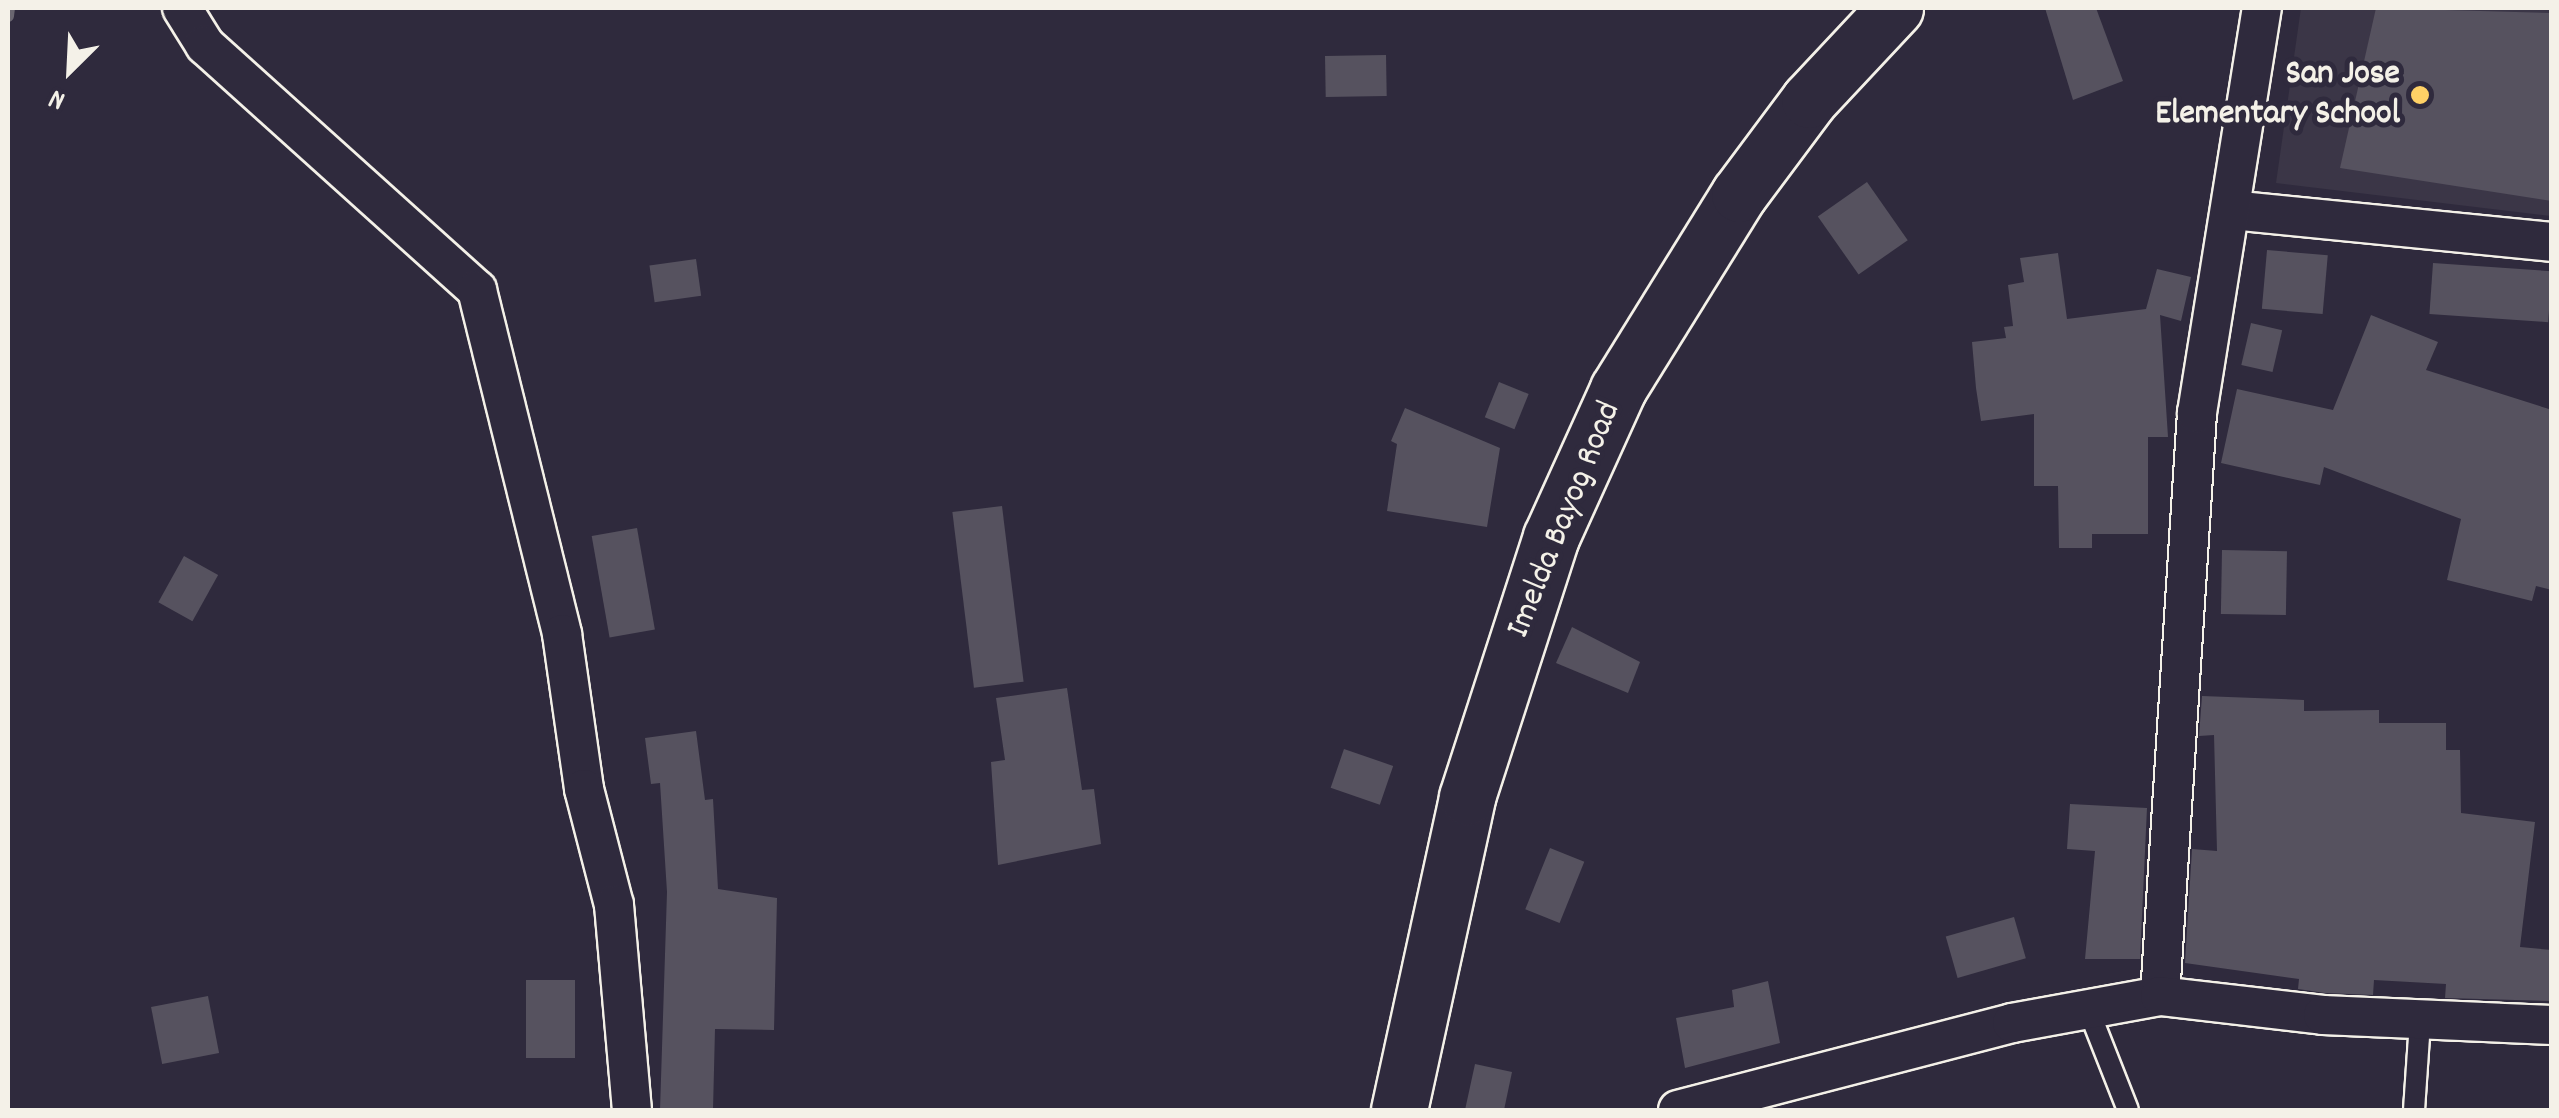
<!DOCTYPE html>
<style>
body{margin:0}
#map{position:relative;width:2559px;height:1118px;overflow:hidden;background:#2f2a3d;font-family:Dekko,sans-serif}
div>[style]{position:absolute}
.built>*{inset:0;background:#3b3647}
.stream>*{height:12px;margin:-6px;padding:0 6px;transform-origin:6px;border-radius:6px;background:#6a6670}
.building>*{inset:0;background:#56525f;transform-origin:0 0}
.roads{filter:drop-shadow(2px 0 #f4f1e8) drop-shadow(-2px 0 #f4f1e8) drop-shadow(0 2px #f4f1e8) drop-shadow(0 -2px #f4f1e8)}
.lane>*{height:20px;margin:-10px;padding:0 10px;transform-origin:10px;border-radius:10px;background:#2f2a3d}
.street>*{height:38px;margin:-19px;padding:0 19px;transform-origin:19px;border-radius:19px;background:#2f2a3d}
.secondary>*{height:55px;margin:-27.5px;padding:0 27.5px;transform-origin:27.5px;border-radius:27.5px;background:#2f2a3d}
.dots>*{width:28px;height:28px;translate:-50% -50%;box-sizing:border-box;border:5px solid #2f2a3d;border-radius:50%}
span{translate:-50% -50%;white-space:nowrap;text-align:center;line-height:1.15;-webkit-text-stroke:10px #2f2a3d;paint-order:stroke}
.poi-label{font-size:35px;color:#f4f1e8;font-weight:700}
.right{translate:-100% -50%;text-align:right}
.street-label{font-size:35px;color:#f4f1e8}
.frame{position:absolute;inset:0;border:10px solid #f4f1e8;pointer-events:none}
.north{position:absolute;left:20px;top:20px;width:100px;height:100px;-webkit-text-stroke:8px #2f2a3d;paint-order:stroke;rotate:204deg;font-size:28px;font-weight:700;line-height:40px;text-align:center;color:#f4f1e8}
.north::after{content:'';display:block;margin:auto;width:35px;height:45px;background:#f4f1e8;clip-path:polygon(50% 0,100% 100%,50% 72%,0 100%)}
</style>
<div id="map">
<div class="built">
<div style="clip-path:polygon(2301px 8px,2551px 8px,2551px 216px,2276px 183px)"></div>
</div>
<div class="stream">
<div style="left:8px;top:16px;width:8px;rotate:-83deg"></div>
</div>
<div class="building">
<div style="clip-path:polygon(2045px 8px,2096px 8px,2123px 81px,2073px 100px)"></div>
<div style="clip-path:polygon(2376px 8px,2552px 13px,2552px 201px,2340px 168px)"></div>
<div style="left:1386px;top:55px;width:41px;height:61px;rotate:89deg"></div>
<div style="left:1867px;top:182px;width:71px;height:60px;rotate:55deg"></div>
<div style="left:2267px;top:250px;width:61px;height:59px;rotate:5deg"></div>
<div style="clip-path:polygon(2058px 253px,2067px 319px,2146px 309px,2157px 269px,2191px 277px,2181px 321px,2160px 315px,2168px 437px,2148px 437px,2148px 534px,2092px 534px,2092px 548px,2059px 548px,2058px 486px,2034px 486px,2034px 414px,1981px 421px,1976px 388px,1972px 342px,2006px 338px,2004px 327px,2013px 326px,2008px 285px,2024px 282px,2020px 258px)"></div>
<div style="left:696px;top:259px;width:37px;height:47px;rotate:82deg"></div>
<div style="left:2433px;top:263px;width:119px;height:51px;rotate:4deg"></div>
<div style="clip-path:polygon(2371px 315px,2438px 342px,2426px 370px,2552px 410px,2552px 590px,2536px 586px,2532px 601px,2447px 580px,2461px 519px,2324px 467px,2320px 485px,2221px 463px,2237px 389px,2333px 410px)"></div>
<div style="left:2251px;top:323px;width:32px;height:43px;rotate:13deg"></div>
<div style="left:1499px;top:382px;width:32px;height:38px;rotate:22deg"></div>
<div style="clip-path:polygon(1405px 408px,1500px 448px,1487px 527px,1387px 511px,1397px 444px,1391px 441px)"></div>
<div style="left:1002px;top:506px;width:177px;height:50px;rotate:83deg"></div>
<div style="left:637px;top:528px;width:103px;height:46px;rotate:80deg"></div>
<div style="left:2222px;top:550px;width:65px;height:64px;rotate:1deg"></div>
<div style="left:184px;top:556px;width:39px;height:53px;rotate:29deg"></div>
<div style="clip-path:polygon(1572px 627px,1640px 662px,1628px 693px,1556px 663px)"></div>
<div style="clip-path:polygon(1067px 688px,1082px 790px,1094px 789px,1101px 844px,998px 865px,991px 762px,1005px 760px,996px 698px)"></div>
<div style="clip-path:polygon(2202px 696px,2304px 700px,2304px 711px,2379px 710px,2379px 723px,2446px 723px,2446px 750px,2460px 750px,2461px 813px,2535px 822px,2520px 947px,2552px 950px,2552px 1001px,2445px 998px,2446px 984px,2374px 980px,2373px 995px,2325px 993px,2298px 989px,2299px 979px,2185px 963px,2192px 849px,2217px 851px,2214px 735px,2199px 736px)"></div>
<div style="clip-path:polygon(696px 731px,705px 800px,713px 799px,718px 889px,777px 898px,774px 1030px,715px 1029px,713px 1110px,660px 1110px,667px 892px,660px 783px,651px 784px,645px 738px)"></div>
<div style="left:1344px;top:749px;width:52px;height:41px;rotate:19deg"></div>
<div style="clip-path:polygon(2070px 804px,2147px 808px,2140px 959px,2085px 959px,2095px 851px,2067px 849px)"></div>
<div style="left:1550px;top:848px;width:37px;height:66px;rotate:22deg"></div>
<div style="left:2014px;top:917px;width:43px;height:71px;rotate:74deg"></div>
<div style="left:526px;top:980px;width:49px;height:78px"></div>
<div style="clip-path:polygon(1768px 981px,1780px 1043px,1685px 1068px,1676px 1018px,1734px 1007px,1732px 990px)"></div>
<div style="left:208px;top:996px;width:58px;height:58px;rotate:79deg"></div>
<div style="clip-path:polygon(1475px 1064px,1512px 1072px,1504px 1110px,1465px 1110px)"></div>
</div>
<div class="roads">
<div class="lane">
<div style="left:2089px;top:1011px;width:106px;rotate:68.5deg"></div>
<div style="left:2414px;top:1110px;width:89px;rotate:-86.1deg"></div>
</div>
<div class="street">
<div style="left:182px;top:8px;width:44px;rotate:58.1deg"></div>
<div style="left:205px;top:45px;width:366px;rotate:42deg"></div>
<div style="left:477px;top:290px;width:354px;rotate:76.1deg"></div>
<div style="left:562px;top:634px;width:157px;rotate:81.9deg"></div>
<div style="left:584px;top:789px;width:120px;rotate:75.5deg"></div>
<div style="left:614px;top:905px;width:206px;rotate:85deg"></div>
<div style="left:2231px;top:210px;width:323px;rotate:5.7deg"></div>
<div style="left:2160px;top:996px;width:584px;rotate:-86.37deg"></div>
<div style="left:2197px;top:413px;width:410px;rotate:-80.9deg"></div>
<div style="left:1678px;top:1110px;width:345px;rotate:-14.6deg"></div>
<div style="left:2012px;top:1023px;width:150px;rotate:-10.3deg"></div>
<div style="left:2160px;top:996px;width:164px;rotate:6.6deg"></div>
<div style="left:2323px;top:1015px;width:229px;rotate:2.5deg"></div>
</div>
<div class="secondary">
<div style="left:1399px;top:1110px;width:320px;rotate:-77.7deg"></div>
<div style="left:1467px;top:797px;width:273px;rotate:-72.1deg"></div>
<div style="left:1551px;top:537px;width:162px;rotate:-65.6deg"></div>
<div style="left:1618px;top:389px;width:229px;rotate:-58.2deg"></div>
<div style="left:1739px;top:194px;width:117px;rotate:-53.3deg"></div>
<div style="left:1809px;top:100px;width:126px;rotate:-46.9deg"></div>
</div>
</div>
<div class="dots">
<div style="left:2420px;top:95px;background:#ffd166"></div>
</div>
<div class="poi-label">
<span class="right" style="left:2400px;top:95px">San Jose<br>Elementary School</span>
</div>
<div class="street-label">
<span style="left:1565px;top:520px;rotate:-68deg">Imelda Bayog Road</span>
</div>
<div class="frame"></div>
<div class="north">N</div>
</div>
